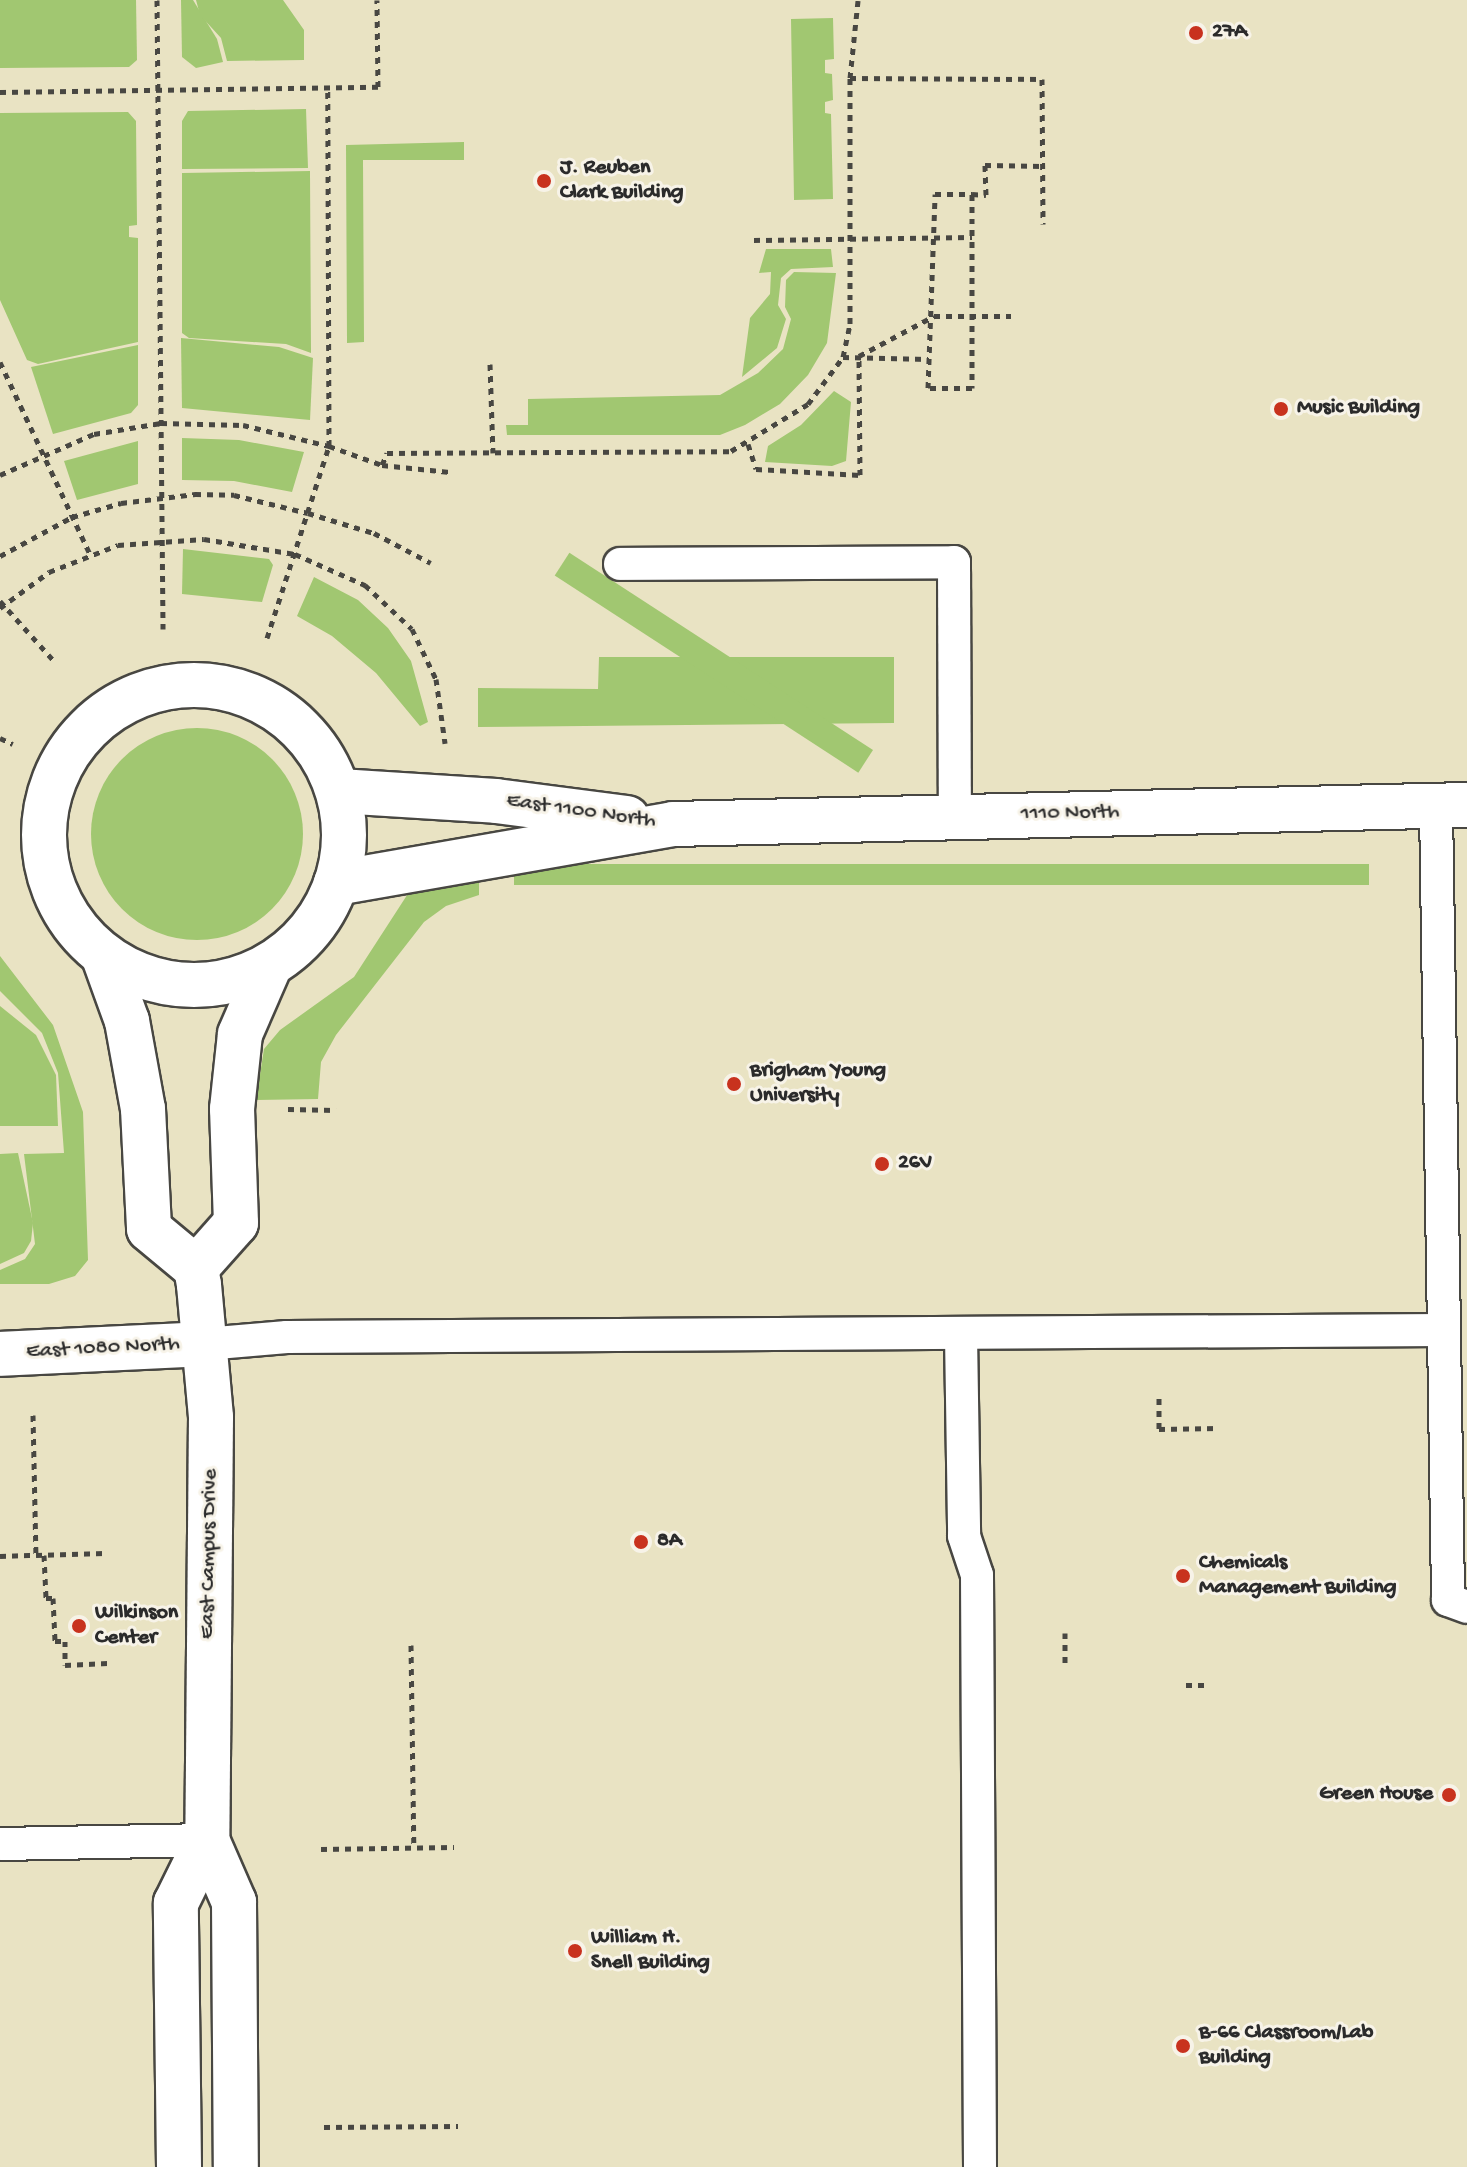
<!DOCTYPE html>
<style>
body{margin:0}
#map{position:relative;width:1467px;height:2167px;overflow:hidden;background:#e9e3c3;font-family:"Gochi Hand",sans-serif}
div>[style]{position:absolute}
.green>*{inset:0;background:#a1c771;transform-origin:0 0}
.round{border-radius:50%}
.path>*{height:5px;margin-top:-2.5px;transform-origin:0;background:repeating-linear-gradient(90deg,#484742 0 6px,transparent 0 12px)}
.roads{filter:drop-shadow(2px 0 #484742) drop-shadow(-2px 0 #484742) drop-shadow(0 2px #484742) drop-shadow(0 -2px #484742)}
.service>*{height:32px;margin:-16px;padding:0 16px;transform-origin:16px;border-radius:16px;background:#fff}
.minor>*{height:44px;margin:-22px;padding:0 22px;transform-origin:22px;border-radius:22px;background:#fff}
.minor>.ring{margin:-22px;padding:0;box-sizing:content-box;background:none;border:44px solid #fff;border-radius:50%}
.dots>*{width:22px;height:22px;translate:-50% -50%;box-sizing:border-box;border:4px solid #f7f3e8;border-radius:50%}
span{translate:-50% -50%;white-space:nowrap;text-align:center;line-height:1.15;-webkit-text-stroke:6px #f7f3e8;paint-order:stroke}
.poi-label{font-size:22px;color:#2b2b2b;font-weight:700}
.left{translate:0 -50%;text-align:left}
.right{translate:-100% -50%;text-align:right}
.street-label{font-size:22px;color:#2b2b2b}
</style>
<div id="map">
<div class="green">
<div style="clip-path:polygon(0 0,136px 0,137px 60px,129px 67px,0 68px)"></div>
<div style="clip-path:polygon(181px 0,193px 0,217px 39px,223px 62px,196px 68px,182px 57px)"></div>
<div style="clip-path:polygon(196px 0,283px 0,304px 30px,304px 60px,227px 61px,221px 38px,200px 15px)"></div>
<div style="clip-path:polygon(833px 18px,834px 59px,825px 60px,825px 73px,832px 74px,833px 100px,825px 102px,825px 113px,831px 114px,833px 199px,794px 200px,791px 19px)"></div>
<div style="clip-path:polygon(306px 109px,308px 168px,182px 169px,182px 121px,188px 111px)"></div>
<div style="clip-path:polygon(128px 112px,136px 121px,137px 225px,129px 226px,129px 237px,138px 238px,138px 342px,38px 364px,27px 360px,0 300px,0 113px)"></div>
<div style="clip-path:polygon(464px 142px,464px 160px,363px 160px,364px 342px,347px 343px,346px 145px)"></div>
<div style="clip-path:polygon(310px 171px,311px 353px,286px 344px,189px 338px,182px 333px,182px 173px)"></div>
<div style="clip-path:polygon(766px 249px,831px 249px,833px 267px,791px 269px,781px 278px,778px 305px,786px 319px,777px 348px,742px 377px,750px 318px,770px 294px,771px 272px,759px 273px)"></div>
<div style="clip-path:polygon(794px 272px,836px 273px,827px 343px,808px 375px,780px 404px,745px 425px,720px 435px,507px 435px,506px 425px,528px 425px,528px 399px,720px 395px,758px 373px,783px 349px,791px 319px,785px 307px,786px 280px)"></div>
<div style="clip-path:polygon(181px 338px,279px 347px,313px 358px,310px 420px,182px 408px)"></div>
<div style="clip-path:polygon(138px 345px,138px 405px,131px 413px,53px 434px,31px 367px)"></div>
<div style="clip-path:polygon(834px 391px,851px 402px,846px 461px,832px 466px,765px 462px,768px 446px,801px 425px)"></div>
<div style="clip-path:polygon(182px 438px,239px 440px,304px 452px,292px 492px,234px 481px,182px 480px)"></div>
<div style="clip-path:polygon(138px 441px,138px 484px,77px 500px,64px 461px)"></div>
<div style="clip-path:polygon(183px 549px,269px 559px,273px 565px,262px 602px,182px 594px)"></div>
<div style="clip-path:polygon(314px 577px,358px 600px,388px 628px,411px 661px,428px 722px,420px 726px,376px 673px,332px 636px,297px 616px)"></div>
<div style="clip-path:polygon(599px 657px,894px 657px,894px 723px,478px 727px,478px 688px,598px 689px)"></div>
<div class="round" style="left:91px;top:728px;width:212px;height:212px"></div>
<div style="left:873px;top:750px;width:27px;height:362px;rotate:123deg"></div>
<div style="left:1369px;top:864px;width:21px;height:855px;rotate:90deg"></div>
<div style="clip-path:polygon(479px 874px,479px 895px,446px 906px,424px 922px,336px 1035px,321px 1062px,318px 1099px,256px 1100px,264px 1049px,280px 1030px,354px 977px,411px 889px)"></div>
<div style="clip-path:polygon(0 956px,53px 1025px,83px 1112px,88px 1260px,75px 1276px,49px 1284px,0 1284px,0 1270px,25px 1259px,35px 1244px,24px 1154px,64px 1153px,58px 1073px,42px 1033px,0 991px)"></div>
<div style="clip-path:polygon(0 1006px,36px 1035px,56px 1075px,58px 1126px,0 1126px)"></div>
<div style="clip-path:polygon(18px 1153px,33px 1223px,31px 1241px,24px 1253px,0 1264px,0 1154px)"></div>
</div>
<div class="path">
<div style="left:157px;top:0;width:629px;rotate:89.45deg"></div>
<div style="left:850px;top:78px;width:192px;rotate:0.3deg"></div>
<div style="left:1042px;top:79px;width:145px;rotate:89.6deg"></div>
<div style="left:0;top:92px;width:378px;rotate:-0.8deg"></div>
<div style="left:378px;top:87px;width:87px;rotate:-90.7deg"></div>
<div style="left:972px;top:194px;width:194px;rotate:90deg"></div>
<div style="left:972px;top:388px;width:44px;rotate:180deg"></div>
<div style="left:928px;top:388px;width:194px;rotate:-87.9deg"></div>
<div style="left:935px;top:194px;width:37px"></div>
<div style="left:972px;top:194px;width:14px;rotate:4deg"></div>
<div style="left:986px;top:195px;width:30px;rotate:-92deg"></div>
<div style="left:985px;top:165px;width:57px;rotate:1deg"></div>
<div style="left:754px;top:240px;width:218px;rotate:-0.8deg"></div>
<div style="left:843px;top:357px;width:85px;rotate:1.3deg"></div>
<div style="left:0;top:362px;width:212px;rotate:64.9deg"></div>
<div style="left:490px;top:364px;width:89px;rotate:88.1deg"></div>
<div style="left:748px;top:444px;width:26px;rotate:72deg"></div>
<div style="left:756px;top:469px;width:104px;rotate:3.3deg"></div>
<div style="left:860px;top:475px;width:119px;rotate:-90.5deg"></div>
<div style="left:859px;top:356px;width:85px;rotate:-28.1deg"></div>
<div style="left:934px;top:316px;width:77px"></div>
<div style="left:382px;top:465px;width:13px;rotate:-67deg"></div>
<div style="left:387px;top:453px;width:344px;rotate:-0.3deg"></div>
<div style="left:731px;top:451px;width:90px;rotate:-31.4deg"></div>
<div style="left:808px;top:404px;width:59px;rotate:-53.3deg"></div>
<div style="left:843px;top:357px;width:34px;rotate:-78deg"></div>
<div style="left:850px;top:324px;width:246px;rotate:-90deg"></div>
<div style="left:850px;top:78px;width:78px;rotate:-84.1deg"></div>
<div style="left:0;top:475px;width:103px;rotate:-23.6deg"></div>
<div style="left:94px;top:434px;width:68px;rotate:-9.3deg"></div>
<div style="left:161px;top:423px;width:82px;rotate:1.4deg"></div>
<div style="left:243px;top:425px;width:89px;rotate:13.7deg"></div>
<div style="left:329px;top:446px;width:56px;rotate:19.7deg"></div>
<div style="left:382px;top:465px;width:68px;rotate:5.9deg"></div>
<div style="left:0;top:556px;width:82px;rotate:-28.4deg"></div>
<div style="left:72px;top:517px;width:51px;rotate:-15.9deg"></div>
<div style="left:121px;top:503px;width:75px;rotate:-6.9deg"></div>
<div style="left:195px;top:494px;width:39px;rotate:1deg"></div>
<div style="left:234px;top:495px;width:76px;rotate:13.7deg"></div>
<div style="left:308px;top:513px;width:69px;rotate:16.9deg"></div>
<div style="left:374px;top:533px;width:64px;rotate:27.8deg"></div>
<div style="left:0;top:601px;width:82px;rotate:48deg"></div>
<div style="left:0;top:608px;width:61px;rotate:-36.3deg"></div>
<div style="left:49px;top:572px;width:74px;rotate:-21.4deg"></div>
<div style="left:118px;top:545px;width:86px;rotate:-4deg"></div>
<div style="left:204px;top:539px;width:92px;rotate:9.4deg"></div>
<div style="left:295px;top:554px;width:77px;rotate:23.9deg"></div>
<div style="left:365px;top:585px;width:64px;rotate:43.1deg"></div>
<div style="left:412px;top:629px;width:55px;rotate:64.4deg"></div>
<div style="left:436px;top:679px;width:65px;rotate:82deg"></div>
<div style="left:267px;top:638px;width:202px;rotate:-72.1deg"></div>
<div style="left:329px;top:446px;width:358px;rotate:-90.2deg"></div>
<div style="left:0;top:738px;width:14px;rotate:25deg"></div>
<div style="left:288px;top:1109px;width:48px;rotate:1.2deg"></div>
<div style="left:1159px;top:1398px;width:31px;rotate:90deg"></div>
<div style="left:1159px;top:1429px;width:60px;rotate:-1deg"></div>
<div style="left:33px;top:1415px;width:140px;rotate:88.8deg"></div>
<div style="left:36px;top:1555px;width:69px;rotate:-1.7deg"></div>
<div style="left:44px;top:1555px;width:43px;rotate:87.3deg"></div>
<div style="left:46px;top:1598px;width:7px"></div>
<div style="left:53px;top:1598px;width:43px;rotate:87.3deg"></div>
<div style="left:55px;top:1641px;width:10px"></div>
<div style="left:65px;top:1641px;width:24px;rotate:90deg"></div>
<div style="left:65px;top:1665px;width:43px;rotate:-2.7deg"></div>
<div style="left:0;top:1556px;width:36px;rotate:-2deg"></div>
<div style="left:1065px;top:1633px;width:31px;rotate:90deg"></div>
<div style="left:411px;top:1645px;width:203px;rotate:89.2deg"></div>
<div style="left:1186px;top:1685px;width:18px"></div>
<div style="left:321px;top:1849px;width:133px;rotate:-0.9deg"></div>
<div style="left:324px;top:2127px;width:134px;rotate:-0.4deg"></div>
</div>
<div class="roads">
<div class="service">
<div style="left:620px;top:564px;width:334px;rotate:-0.3deg"></div>
<div style="left:954px;top:562px;width:254px;rotate:89.8deg"></div>
<div style="left:1436px;top:806px;width:794px;rotate:89.13deg"></div>
<div style="left:1448px;top:1600px;width:20px;rotate:20deg"></div>
<div style="left:961px;top:1335px;width:201px;rotate:89.1deg"></div>
<div style="left:964px;top:1536px;width:41px;rotate:71.6deg"></div>
<div style="left:977px;top:1575px;width:592px;rotate:89.71deg"></div>
<div style="left:205px;top:1344px;width:82px;rotate:-4.9deg"></div>
<div style="left:287px;top:1337px;width:1156px;rotate:-0.35deg"></div>
<div style="left:0;top:1844px;width:207px;rotate:-1.1deg"></div>
</div>
<div class="minor">
<div class="ring" style="left:44px;top:685px;width:256px;height:256px"></div>
<div style="left:339px;top:791px;width:157px;rotate:3.6deg"></div>
<div style="left:496px;top:801px;width:132px;rotate:7.4deg"></div>
<div style="left:336px;top:883px;width:342px;rotate:-9.9deg"></div>
<div style="left:673px;top:824px;width:794px;rotate:-1.37deg"></div>
<div style="left:105px;top:960px;width:65px;rotate:70.2deg"></div>
<div style="left:127px;top:1021px;width:89px;rotate:79.7deg"></div>
<div style="left:143px;top:1109px;width:120px;rotate:87.1deg"></div>
<div style="left:149px;top:1229px;width:61px;rotate:39.7deg"></div>
<div style="left:196px;top:1268px;width:17px;rotate:80deg"></div>
<div style="left:199px;top:1285px;width:133px;rotate:84.8deg"></div>
<div style="left:211px;top:1417px;width:423px;rotate:90.5deg"></div>
<div style="left:207px;top:1840px;width:68px;rotate:66.5deg"></div>
<div style="left:234px;top:1902px;width:265px;rotate:89.6deg"></div>
<div style="left:196px;top:1268px;width:60px;rotate:-48.4deg"></div>
<div style="left:236px;top:1223px;width:114px;rotate:-92deg"></div>
<div style="left:232px;top:1109px;width:75px;rotate:-83.9deg"></div>
<div style="left:240px;top:1034px;width:68px;rotate:-66.5deg"></div>
<div style="left:0;top:1354px;width:205px;rotate:-2.8deg"></div>
<div style="left:179px;top:2167px;width:264px;rotate:-90.7deg"></div>
<div style="left:176px;top:1903px;width:70px;rotate:-63.8deg"></div>
</div>
</div>
<div class="dots">
<div style="left:1196px;top:33px;background:#c8321e"></div>
<div style="left:544px;top:181px;background:#c8321e"></div>
<div style="left:1281px;top:409px;background:#c8321e"></div>
<div style="left:734px;top:1084px;background:#c8321e"></div>
<div style="left:882px;top:1164px;background:#c8321e"></div>
<div style="left:641px;top:1542px;background:#c8321e"></div>
<div style="left:1183px;top:1576px;background:#c8321e"></div>
<div style="left:79px;top:1626px;background:#c8321e"></div>
<div style="left:1449px;top:1795px;background:#c8321e"></div>
<div style="left:575px;top:1951px;background:#c8321e"></div>
<div style="left:1183px;top:2046px;background:#c8321e"></div>
</div>
<div class="poi-label">
<span class="left" style="left:1212px;top:33px">27A</span>
<span class="left" style="left:560px;top:181px">J. Reuben<br>Clark Building</span>
<span class="left" style="left:1297px;top:409px">Music Building</span>
<span class="left" style="left:750px;top:1084px">Brigham Young<br>University</span>
<span class="left" style="left:898px;top:1164px">26V</span>
<span class="left" style="left:657px;top:1542px">8A</span>
<span class="left" style="left:1199px;top:1576px">Chemicals<br>Management Building</span>
<span class="left" style="left:95px;top:1626px">Wilkinson<br>Center</span>
<span class="right" style="left:1433px;top:1795px">Green House</span>
<span class="left" style="left:591px;top:1951px">William H.<br>Snell Building</span>
<span class="left" style="left:1199px;top:2046px">B-66 Classroom/Lab<br>Building</span>
</div>
<div class="street-label">
<span style="left:581px;top:812px;rotate:8deg">East 1100 North</span>
<span style="left:1070px;top:814px;rotate:-1deg">1110 North</span>
<span style="left:103px;top:1349px;rotate:-3deg">East 1080 North</span>
<span style="left:210px;top:1554px;rotate:-89deg">East Campus Drive</span>
</div>
</div>
